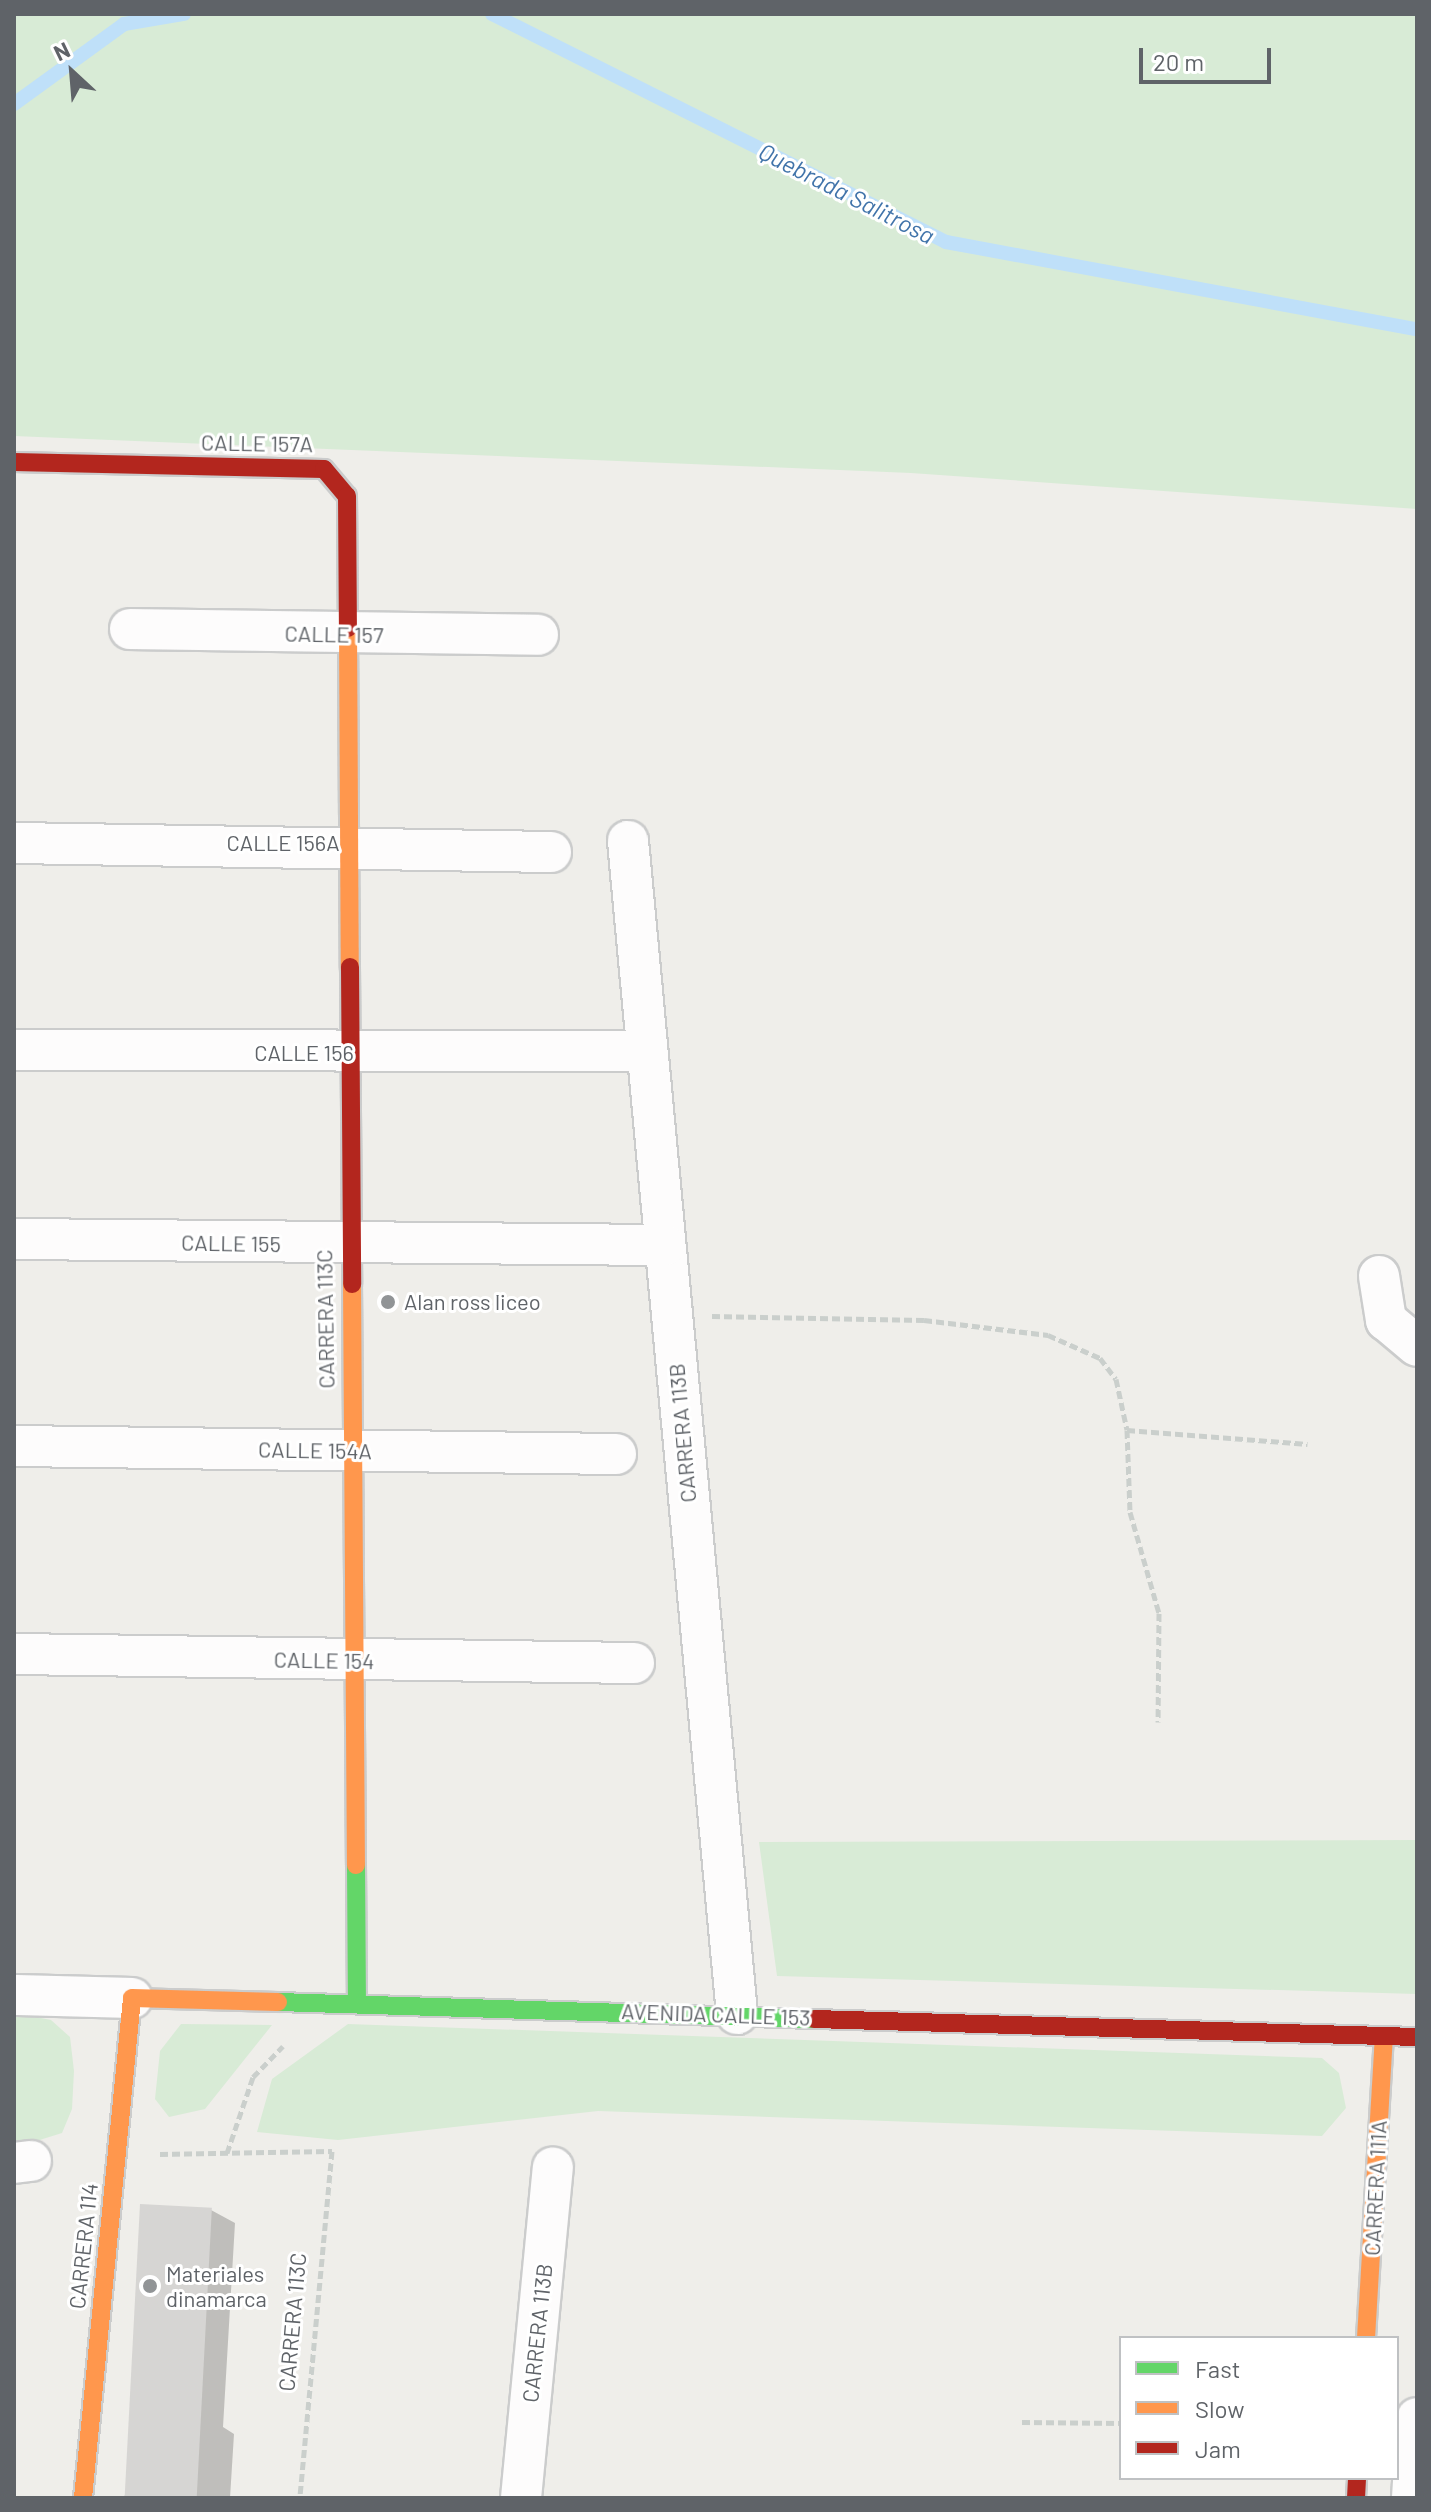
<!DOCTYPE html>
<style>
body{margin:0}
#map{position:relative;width:1431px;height:2512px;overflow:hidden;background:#efeeea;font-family:Barlow,sans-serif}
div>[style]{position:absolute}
.green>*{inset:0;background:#d8ebd6}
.shadow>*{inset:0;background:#0003}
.stream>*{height:14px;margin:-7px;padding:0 7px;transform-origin:7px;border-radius:7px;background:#bfe0f9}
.building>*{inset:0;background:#d6d5d3;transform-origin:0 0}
.path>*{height:5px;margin-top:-2.5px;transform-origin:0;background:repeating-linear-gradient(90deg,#cacfcc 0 8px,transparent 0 12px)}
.roads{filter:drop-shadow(2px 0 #cbcccc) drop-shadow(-2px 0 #cbcccc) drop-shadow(0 2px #cbcccc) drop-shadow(0 -2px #cbcccc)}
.street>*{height:40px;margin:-20px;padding:0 20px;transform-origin:20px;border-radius:20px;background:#fdfcfc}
.fast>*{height:18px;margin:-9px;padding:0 9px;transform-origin:9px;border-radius:9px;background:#63d668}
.slow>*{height:18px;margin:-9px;padding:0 9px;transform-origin:9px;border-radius:9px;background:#ff974d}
.jam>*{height:18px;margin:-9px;padding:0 9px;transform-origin:9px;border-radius:9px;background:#b3261e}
.dots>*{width:22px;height:22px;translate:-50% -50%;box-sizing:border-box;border:4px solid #fff;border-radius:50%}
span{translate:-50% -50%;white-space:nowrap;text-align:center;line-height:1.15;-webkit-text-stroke:6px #fff;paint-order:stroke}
.street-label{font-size:22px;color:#5f6368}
.poi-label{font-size:22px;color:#5f6368}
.left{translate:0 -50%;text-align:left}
.water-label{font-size:24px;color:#4174aa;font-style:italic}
.frame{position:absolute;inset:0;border:16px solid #5f6368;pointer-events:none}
.legend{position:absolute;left:1119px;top:2336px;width:280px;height:144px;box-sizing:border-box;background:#fff;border:2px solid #bfc1c3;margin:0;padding:10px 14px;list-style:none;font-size:24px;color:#5f6368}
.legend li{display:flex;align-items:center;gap:16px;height:40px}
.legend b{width:40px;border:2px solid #bfc1c3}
.north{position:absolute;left:32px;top:32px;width:80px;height:80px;-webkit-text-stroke:6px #fff;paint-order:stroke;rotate:334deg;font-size:22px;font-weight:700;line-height:32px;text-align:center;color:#5f6368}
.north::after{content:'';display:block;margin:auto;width:28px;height:36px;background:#5f6368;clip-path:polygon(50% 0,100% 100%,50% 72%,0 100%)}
.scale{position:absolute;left:1139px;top:48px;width:132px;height:36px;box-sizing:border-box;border:4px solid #5f6368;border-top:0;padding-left:10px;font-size:24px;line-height:28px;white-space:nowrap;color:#5f6368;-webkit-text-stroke:6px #fff;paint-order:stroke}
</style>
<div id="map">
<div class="green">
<div style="clip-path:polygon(14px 14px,1417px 14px,1417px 509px,911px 473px,14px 436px)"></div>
<div style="clip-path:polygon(1417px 1840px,1417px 1994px,777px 1976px,759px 1842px)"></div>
<div style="clip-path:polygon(16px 2013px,51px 2020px,70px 2037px,74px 2071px,72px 2109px,62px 2133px,14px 2148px)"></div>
<div style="clip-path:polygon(181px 2024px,272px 2025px,205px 2109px,169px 2117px,155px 2099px,160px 2051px)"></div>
<div style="clip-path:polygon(348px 2024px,1322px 2058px,1339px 2073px,1346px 2108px,1322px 2136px,598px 2111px,338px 2140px,257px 2132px,272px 2079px)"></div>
</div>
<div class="shadow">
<div style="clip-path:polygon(211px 2210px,235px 2223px,223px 2427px,234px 2434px,230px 2498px,124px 2498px)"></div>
</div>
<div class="stream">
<div style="left:492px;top:14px;width:508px;rotate:26.67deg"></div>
<div style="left:946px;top:242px;width:479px;rotate:10.5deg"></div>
<div style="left:14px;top:104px;width:136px;rotate:-36deg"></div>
<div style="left:124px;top:24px;width:61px;rotate:-9.5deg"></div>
</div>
<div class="building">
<div style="left:140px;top:2204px;width:72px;height:295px;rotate:3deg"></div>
</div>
<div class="path">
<div style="left:712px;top:1316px;width:212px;rotate:1.1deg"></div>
<div style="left:924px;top:1320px;width:125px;rotate:6.9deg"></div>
<div style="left:1048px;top:1335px;width:57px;rotate:23.9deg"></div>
<div style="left:1100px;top:1358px;width:26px;rotate:53deg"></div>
<div style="left:1116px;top:1379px;width:52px;rotate:77.8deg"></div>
<div style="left:1127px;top:1430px;width:82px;rotate:87.9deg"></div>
<div style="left:1130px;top:1512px;width:105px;rotate:74deg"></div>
<div style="left:1159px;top:1613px;width:109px;rotate:90.5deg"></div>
<div style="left:1127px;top:1430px;width:181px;rotate:4.4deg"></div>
<div style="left:227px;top:2153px;width:80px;rotate:-71.1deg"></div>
<div style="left:253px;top:2077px;width:43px;rotate:-45.9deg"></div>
<div style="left:160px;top:2154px;width:172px;rotate:-1deg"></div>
<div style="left:332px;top:2151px;width:348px;rotate:95.3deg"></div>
<div style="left:1022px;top:2422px;width:99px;rotate:0.6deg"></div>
</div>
<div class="roads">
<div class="street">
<div style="left:130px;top:629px;width:408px;rotate:0.8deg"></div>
<div style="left:628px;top:841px;width:1178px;rotate:84.69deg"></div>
<div style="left:14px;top:843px;width:537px;rotate:0.96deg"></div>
<div style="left:14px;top:1050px;width:633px;rotate:0.09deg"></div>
<div style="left:14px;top:1239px;width:651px;rotate:0.53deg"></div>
<div style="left:1379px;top:1276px;width:45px;rotate:81deg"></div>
<div style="left:1386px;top:1320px;width:40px;rotate:40deg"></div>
<div style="left:14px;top:1446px;width:602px;rotate:0.76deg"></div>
<div style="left:14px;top:1654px;width:620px;rotate:0.83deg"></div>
<div style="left:14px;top:1995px;width:118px;rotate:1.5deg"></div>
<div style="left:14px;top:2163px;width:17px;rotate:-7deg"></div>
<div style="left:521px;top:2498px;width:332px;rotate:-84.5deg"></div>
<div style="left:1412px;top:2498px;width:80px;rotate:-86.4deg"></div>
</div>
<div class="fast">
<div style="left:356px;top:1865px;width:137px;rotate:89.6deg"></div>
<div style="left:278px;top:2002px;width:536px;rotate:1.82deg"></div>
</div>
<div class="slow">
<div style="left:348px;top:628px;width:339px;rotate:89.7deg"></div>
<div style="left:352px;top:1284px;width:581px;rotate:89.61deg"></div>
<div style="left:1366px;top:2338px;width:301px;rotate:-86.6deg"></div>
<div style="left:83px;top:2498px;width:502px;rotate:-84.4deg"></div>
<div style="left:132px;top:1998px;width:146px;rotate:1.6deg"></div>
</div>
<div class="jam">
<div style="left:14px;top:462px;width:310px;rotate:1.3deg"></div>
<div style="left:324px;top:469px;width:35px;rotate:50deg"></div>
<div style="left:347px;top:496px;width:132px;rotate:89.6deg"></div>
<div style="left:350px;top:967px;width:317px;rotate:89.6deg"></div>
<div style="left:814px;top:2019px;width:603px;rotate:1.71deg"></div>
<div style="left:1356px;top:2498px;width:20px;rotate:-87deg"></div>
</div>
</div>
<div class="dots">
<div style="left:388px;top:1302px;background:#919496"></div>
<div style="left:150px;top:2286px;background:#919496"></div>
</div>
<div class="street-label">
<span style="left:257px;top:443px;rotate:1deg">CALLE 157A</span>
<span style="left:334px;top:634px;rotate:1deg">CALLE 157</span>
<span style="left:283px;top:843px">CALLE 156A</span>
<span style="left:304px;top:1053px">CALLE 156</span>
<span style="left:231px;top:1243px;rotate:1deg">CALLE 155</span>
<span style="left:325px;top:1319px;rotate:-91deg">CARRERA 113C</span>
<span style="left:682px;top:1433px;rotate:-95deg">CARRERA 113B</span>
<span style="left:315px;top:1450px;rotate:1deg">CALLE 154A</span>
<span style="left:324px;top:1660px;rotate:1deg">CALLE 154</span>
<span style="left:716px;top:2014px;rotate:2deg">AVENIDA CALLE 153</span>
<span style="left:1375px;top:2188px;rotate:-87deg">CARRERA 111A</span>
<span style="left:83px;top:2246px;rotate:-84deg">CARRERA 114</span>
<span style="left:292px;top:2322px;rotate:-85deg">CARRERA 113C</span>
<span style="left:537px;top:2333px;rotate:-84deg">CARRERA 113B</span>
</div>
<div class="poi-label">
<span class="left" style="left:404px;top:1302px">Alan ross liceo</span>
<span class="left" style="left:166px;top:2286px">Materiales<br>dinamarca</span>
</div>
<div class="water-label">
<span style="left:847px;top:193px;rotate:27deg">Quebrada Salitrosa</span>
</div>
<div class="frame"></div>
<ul class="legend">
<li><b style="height:10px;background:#63d668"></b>Fast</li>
<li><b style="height:10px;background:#ff974d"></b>Slow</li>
<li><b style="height:10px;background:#b3261e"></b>Jam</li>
</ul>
<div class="north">N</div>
<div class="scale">20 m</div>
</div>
